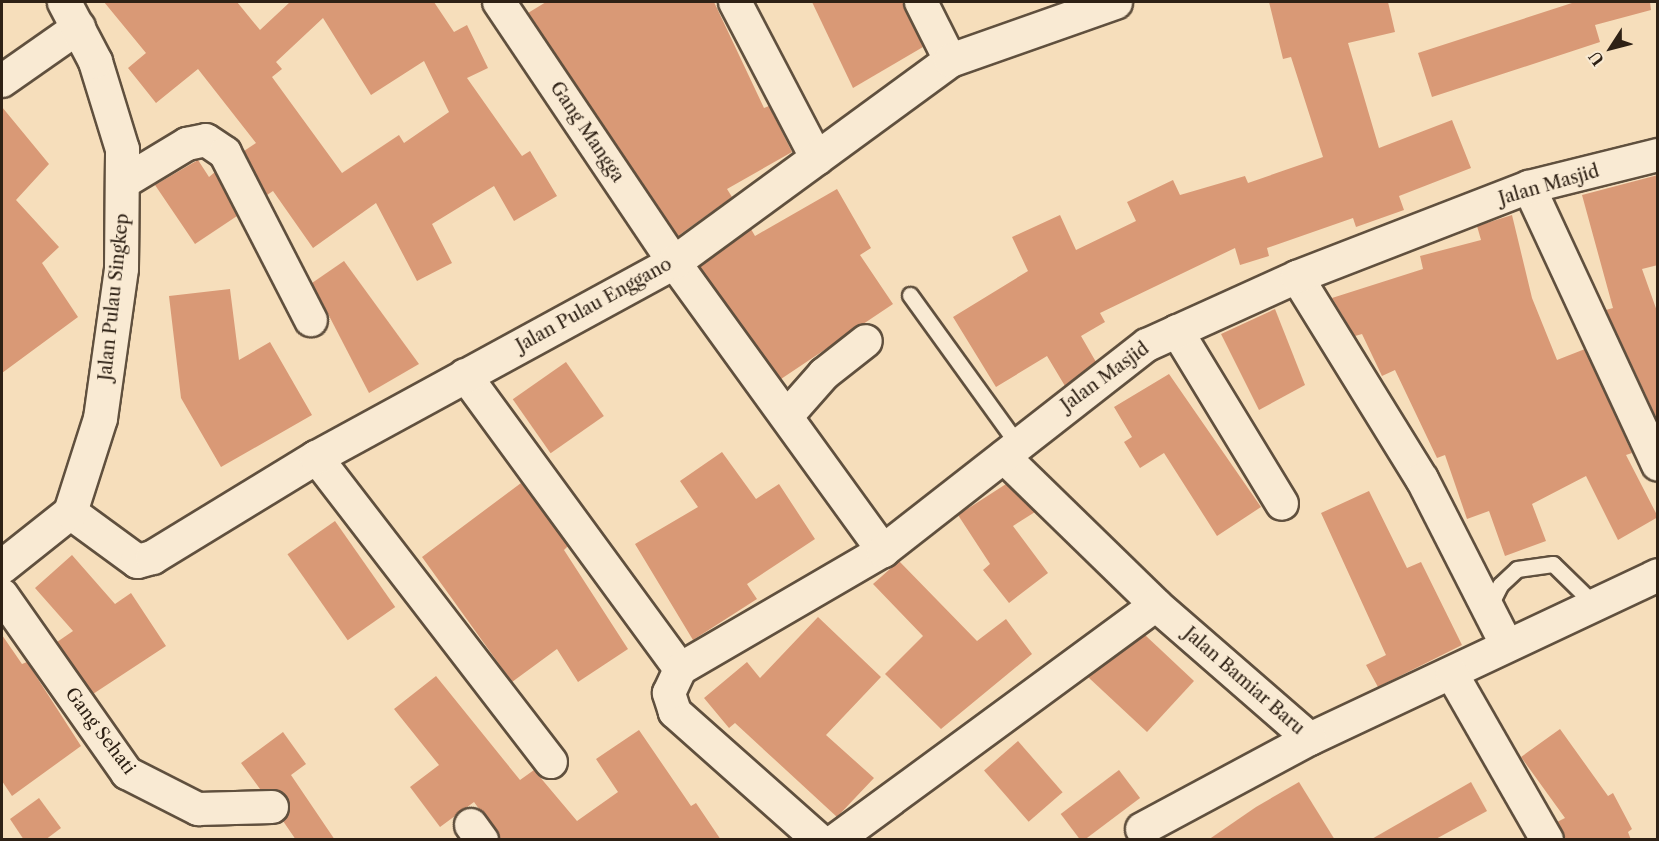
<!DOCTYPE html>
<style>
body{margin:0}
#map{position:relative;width:1659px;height:841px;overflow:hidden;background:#f6debb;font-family:"Libre Caslon Text",serif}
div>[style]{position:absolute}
.building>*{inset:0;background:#d99976;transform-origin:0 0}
.roads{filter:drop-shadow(2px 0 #60503e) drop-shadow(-2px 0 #60503e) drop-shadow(0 2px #60503e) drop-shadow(0 -2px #60503e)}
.service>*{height:15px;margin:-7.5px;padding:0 7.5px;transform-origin:7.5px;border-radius:7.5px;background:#f9ead3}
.minor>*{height:32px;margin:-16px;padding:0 16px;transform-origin:16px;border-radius:16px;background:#f9ead3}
.tertiary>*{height:33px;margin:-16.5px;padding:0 16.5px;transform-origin:16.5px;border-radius:16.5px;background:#f9ead3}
span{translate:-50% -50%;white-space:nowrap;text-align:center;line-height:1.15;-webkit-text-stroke:4.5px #f9ead3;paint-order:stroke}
.street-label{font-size:18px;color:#2e2115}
.frame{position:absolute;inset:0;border:3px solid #2e2115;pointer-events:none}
.north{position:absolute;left:1581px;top:18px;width:60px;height:60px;-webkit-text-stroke:4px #f9ead3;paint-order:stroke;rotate:234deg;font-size:16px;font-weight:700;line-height:24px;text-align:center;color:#2e2115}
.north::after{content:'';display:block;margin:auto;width:21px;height:27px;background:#2e2115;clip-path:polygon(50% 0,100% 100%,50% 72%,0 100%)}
</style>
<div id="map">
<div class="building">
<div style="clip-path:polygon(evenodd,104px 2px,237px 2px,260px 30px,290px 2px,434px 2px,454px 32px,467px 25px,488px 68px,467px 78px,522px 156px,530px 151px,557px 196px,514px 221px,494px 186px,432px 224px,452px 263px,417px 281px,376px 203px,313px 248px,273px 191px,267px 195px,244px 151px,256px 143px,198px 69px,156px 103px,128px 68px,146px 53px,104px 2px,323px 18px,371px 95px,424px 61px,449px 112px,404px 143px,399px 135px,342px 173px,272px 77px,282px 69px,276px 62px,323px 18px)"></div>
<div style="clip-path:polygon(546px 2px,714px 2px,764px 108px,769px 106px,792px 152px,727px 189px,732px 197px,678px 236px,528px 13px)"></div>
<div style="clip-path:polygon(812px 2px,903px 2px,923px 47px,853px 88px)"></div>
<div style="clip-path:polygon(1269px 2px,1388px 2px,1395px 32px,1348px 43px,1379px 148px,1452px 120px,1471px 168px,1399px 196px,1404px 210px,1356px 227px,1353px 218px,1267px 248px,1269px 256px,1240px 265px,1235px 248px,1100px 313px,1105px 322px,1081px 336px,1096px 362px,1065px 386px,1047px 356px,996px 387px,953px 317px,1028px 271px,1012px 237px,1060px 215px,1076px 250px,1136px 221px,1127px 202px,1173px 180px,1180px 195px,1245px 176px,1248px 183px,1323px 157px,1291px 57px,1283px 59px)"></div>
<div style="clip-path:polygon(1575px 2px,1650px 2px,1651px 10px,1595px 25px,1600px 42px,1432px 97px,1418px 53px)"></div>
<div style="clip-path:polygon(2px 107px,49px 164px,16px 200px,59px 247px,42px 263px,78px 317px,2px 373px)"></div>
<div style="clip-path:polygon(198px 160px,209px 177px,215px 172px,237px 216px,195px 244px,155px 185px)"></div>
<div style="clip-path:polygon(1658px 175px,1658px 265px,1642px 269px,1658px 314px,1658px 421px,1606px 310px,1613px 308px,1582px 195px)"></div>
<div style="clip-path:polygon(837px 189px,871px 248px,860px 255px,893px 304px,781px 379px,700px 267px,751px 229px,755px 236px)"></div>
<div style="clip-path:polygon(1512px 215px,1532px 298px,1557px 360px,1585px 349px,1632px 453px,1626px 455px,1658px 517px,1618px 540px,1586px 476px,1532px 504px,1546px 541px,1505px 556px,1489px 511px,1467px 519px,1445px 455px,1437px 458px,1395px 370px,1382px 376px,1362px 334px,1355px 336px,1332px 298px,1423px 269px,1420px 256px,1481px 240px,1477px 226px)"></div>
<div style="clip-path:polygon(344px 261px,419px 364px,369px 393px,312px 283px)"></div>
<div style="clip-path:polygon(230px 289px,239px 360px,270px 342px,312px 415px,221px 467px,181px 398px,169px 296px)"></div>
<div style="clip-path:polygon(1275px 309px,1305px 385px,1259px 410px,1221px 334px)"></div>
<div style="left:566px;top:362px;width:66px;height:65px;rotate:55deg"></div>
<div style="clip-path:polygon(1169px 374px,1261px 507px,1217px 536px,1164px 453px,1140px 468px,1124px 442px,1132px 437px,1114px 407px)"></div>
<div style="clip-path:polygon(722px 452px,756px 499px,779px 484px,815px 539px,747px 584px,757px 599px,693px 640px,635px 544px,698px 507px,680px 481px)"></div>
<div style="clip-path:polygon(521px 483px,568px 546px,564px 550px,628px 649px,578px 682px,557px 649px,512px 682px,422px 557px)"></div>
<div style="clip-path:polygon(1006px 484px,1035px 512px,1013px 526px,1048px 573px,1009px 603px,983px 570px,990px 564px,958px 515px)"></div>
<div style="clip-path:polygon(1369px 491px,1407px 568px,1421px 562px,1462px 645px,1378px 687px,1366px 665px,1386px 655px,1321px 513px)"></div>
<div style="left:335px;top:521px;width:105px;height:58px;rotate:55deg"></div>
<div style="clip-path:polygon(72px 555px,115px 604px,131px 593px,166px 646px,93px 694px,57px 642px,73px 631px,35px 588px)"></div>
<div style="clip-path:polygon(899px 561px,977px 641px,1006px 619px,1032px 654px,941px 729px,885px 674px,923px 636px,873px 584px)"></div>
<div style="clip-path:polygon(818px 617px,881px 677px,826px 735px,874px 778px,837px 817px,735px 723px,729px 728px,704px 698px,747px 662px,760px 678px)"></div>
<div style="clip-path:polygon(2px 635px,22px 664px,27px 662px,81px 746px,12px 796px,2px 781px)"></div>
<div style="clip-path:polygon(1145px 635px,1194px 681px,1147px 732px,1088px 677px)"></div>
<div style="clip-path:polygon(436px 676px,520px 780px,534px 770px,577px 821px,618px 792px,596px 759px,639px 730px,691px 806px,696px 803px,721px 840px,502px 840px,474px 802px,440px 827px,410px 787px,439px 765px,394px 709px)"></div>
<div style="clip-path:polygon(1560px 729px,1608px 796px,1613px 793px,1632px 829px,1628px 832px,1631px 840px,1565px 840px,1557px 822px,1565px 818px,1521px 757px)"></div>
<div style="clip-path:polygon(283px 732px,306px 764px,291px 775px,335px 840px,296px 840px,283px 821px,290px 807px,287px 797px,260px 789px,241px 763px)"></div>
<div style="left:1018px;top:741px;width:68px;height:45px;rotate:49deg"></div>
<div style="left:1119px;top:770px;width:35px;height:73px;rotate:53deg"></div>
<div style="clip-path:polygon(1299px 782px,1335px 840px,1208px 840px,1256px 807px)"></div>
<div style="clip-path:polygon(1471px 782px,1487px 811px,1434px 840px,1370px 840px)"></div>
<div style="clip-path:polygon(39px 798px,61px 828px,45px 840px,24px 840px,10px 819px)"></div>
</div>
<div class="roads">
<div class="service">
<div style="left:910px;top:295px;width:186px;rotate:54.2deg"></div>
<div style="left:1488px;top:609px;width:27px;rotate:-63deg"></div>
<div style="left:1500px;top:585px;width:23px;rotate:-43deg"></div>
<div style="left:1517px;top:569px;width:36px;rotate:-8deg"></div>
<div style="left:1553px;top:564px;width:57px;rotate:44.3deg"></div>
</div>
<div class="minor">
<div style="left:499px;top:2px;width:313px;rotate:56.1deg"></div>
<div style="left:674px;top:262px;width:357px;rotate:54.1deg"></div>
<div style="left:735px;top:2px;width:177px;rotate:62.4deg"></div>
<div style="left:921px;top:2px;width:65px;rotate:63.4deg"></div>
<div style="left:2px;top:81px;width:94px;rotate:-35deg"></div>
<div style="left:124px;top:182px;width:74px;rotate:-31.1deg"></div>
<div style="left:187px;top:144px;width:19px;rotate:-12deg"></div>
<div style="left:206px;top:140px;width:23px;rotate:34deg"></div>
<div style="left:225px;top:153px;width:188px;rotate:62.8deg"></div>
<div style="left:1529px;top:187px;width:306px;rotate:65.1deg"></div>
<div style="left:1297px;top:277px;width:238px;rotate:58.3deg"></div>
<div style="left:1422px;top:479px;width:185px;rotate:63deg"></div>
<div style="left:1177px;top:331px;width:202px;rotate:58.7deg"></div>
<div style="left:465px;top:375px;width:364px;rotate:53.8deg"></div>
<div style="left:787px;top:416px;width:56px;rotate:-48.6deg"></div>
<div style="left:824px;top:374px;width:53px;rotate:-38.2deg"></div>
<div style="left:316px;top:457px;width:385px;rotate:52.4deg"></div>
<div style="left:1004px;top:457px;width:212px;rotate:44.2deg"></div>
<div style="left:1156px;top:605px;width:204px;rotate:41deg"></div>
<div style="left:1310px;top:739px;width:385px;rotate:-25.2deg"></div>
<div style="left:2px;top:595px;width:218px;rotate:54.9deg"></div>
<div style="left:127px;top:773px;width:80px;rotate:26.9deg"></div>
<div style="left:198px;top:809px;width:74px;rotate:-1.5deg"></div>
<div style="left:1452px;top:674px;width:191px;rotate:60.2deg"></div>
<div style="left:471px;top:825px;width:19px;rotate:54deg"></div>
<div style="left:1142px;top:829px;width:191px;rotate:-28.2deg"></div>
<div style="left:819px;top:840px;width:193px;rotate:-138.4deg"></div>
<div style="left:675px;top:712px;width:20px;rotate:-108deg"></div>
<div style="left:669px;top:693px;width:26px;rotate:-65deg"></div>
<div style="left:680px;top:669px;width:235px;rotate:-30.2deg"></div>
<div style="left:883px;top:551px;width:335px;rotate:-38deg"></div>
<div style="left:1147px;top:345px;width:165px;rotate:-24.4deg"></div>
<div style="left:1297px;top:277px;width:249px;rotate:-21.2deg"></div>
<div style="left:1529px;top:187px;width:133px;rotate:-13.9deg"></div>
<div style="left:836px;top:840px;width:397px;rotate:-36.3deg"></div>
</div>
<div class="tertiary">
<div style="left:70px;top:512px;width:83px;rotate:36.2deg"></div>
<div style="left:137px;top:561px;width:16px;rotate:-15deg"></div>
<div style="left:152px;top:557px;width:192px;rotate:-31.4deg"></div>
<div style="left:316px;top:457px;width:408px;rotate:-28.6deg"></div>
<div style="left:674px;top:262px;width:342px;rotate:-36.2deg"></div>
<div style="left:950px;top:60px;width:175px;rotate:-19.4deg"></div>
<div style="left:2px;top:566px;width:87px;rotate:-38.5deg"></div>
<div style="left:70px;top:512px;width:99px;rotate:-72.3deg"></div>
<div style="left:100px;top:418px;width:151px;rotate:-82deg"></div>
<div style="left:121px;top:268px;width:119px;rotate:-89.5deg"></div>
<div style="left:122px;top:149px;width:92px;rotate:-107.1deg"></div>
<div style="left:95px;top:61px;width:67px;rotate:-117.7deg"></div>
</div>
</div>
<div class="street-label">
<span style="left:587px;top:132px;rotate:56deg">Gang Mangga</span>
<span style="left:1549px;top:185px;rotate:-16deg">Jalan Masjid</span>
<span style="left:114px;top:297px;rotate:-84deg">Jalan Pulau Singkep</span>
<span style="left:594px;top:305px;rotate:-29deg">Jalan Pulau Enggano</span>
<span style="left:1105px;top:377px;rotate:-36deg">Jalan Masjid</span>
<span style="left:1244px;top:681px;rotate:41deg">Jalan Bamiar Baru</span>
<span style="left:100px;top:731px;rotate:53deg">Gang Sehati</span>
</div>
<div class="frame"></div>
<div class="north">U</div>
</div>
